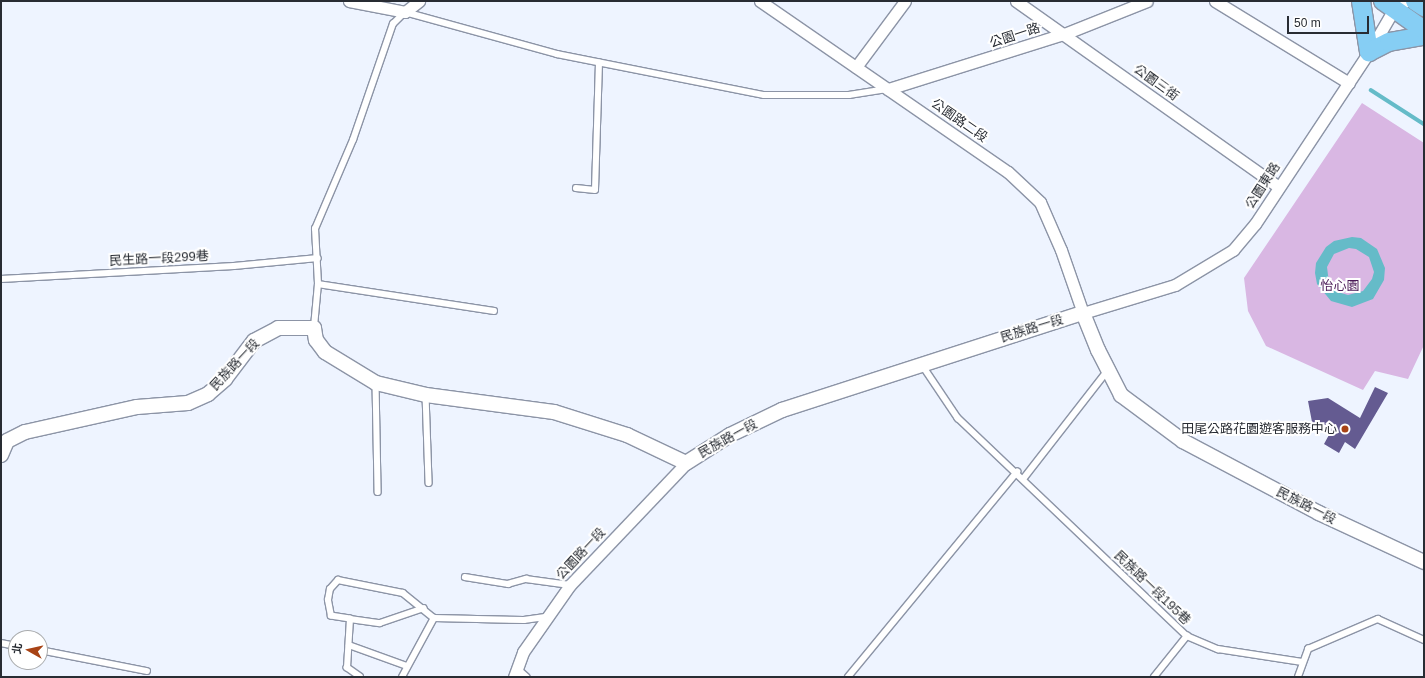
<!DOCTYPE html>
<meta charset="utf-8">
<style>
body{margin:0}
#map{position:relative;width:1425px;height:678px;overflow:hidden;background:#eef4ff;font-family:Arial,"Noto Sans TC",sans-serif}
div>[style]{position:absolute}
.green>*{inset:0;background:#d9b7e3}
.water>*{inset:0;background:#65bbc8}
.stream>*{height:3.5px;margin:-1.75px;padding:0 1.75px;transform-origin:1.75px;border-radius:1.75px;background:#65bbc8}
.building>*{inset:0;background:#645b91}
.roads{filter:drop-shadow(1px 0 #8c94a6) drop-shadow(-1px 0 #8c94a6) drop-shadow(0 1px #8c94a6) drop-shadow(0 -1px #8c94a6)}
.service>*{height:5.5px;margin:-2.75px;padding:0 2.75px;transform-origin:2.75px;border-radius:2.75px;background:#fff}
.minor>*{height:11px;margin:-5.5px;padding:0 5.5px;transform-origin:5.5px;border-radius:5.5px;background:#fff}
.tertiary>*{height:14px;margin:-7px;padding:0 7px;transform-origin:7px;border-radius:7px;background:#fff}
.primary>*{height:18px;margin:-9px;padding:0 9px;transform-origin:9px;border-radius:9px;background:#86cef4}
.dots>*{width:11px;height:11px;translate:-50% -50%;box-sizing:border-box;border:2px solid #fff;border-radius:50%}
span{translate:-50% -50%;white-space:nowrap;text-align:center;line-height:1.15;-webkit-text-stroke:4px #fff;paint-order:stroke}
.street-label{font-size:13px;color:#282c33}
.park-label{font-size:13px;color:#481755}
.poi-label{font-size:13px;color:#282c33}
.right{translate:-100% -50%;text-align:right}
.frame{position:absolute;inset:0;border:2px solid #282c33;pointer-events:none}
.north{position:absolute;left:8px;top:630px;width:40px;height:40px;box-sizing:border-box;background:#fff;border:1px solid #a9abad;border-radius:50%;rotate:278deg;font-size:11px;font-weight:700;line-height:16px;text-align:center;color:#282c33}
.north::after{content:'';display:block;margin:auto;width:14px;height:18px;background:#a84315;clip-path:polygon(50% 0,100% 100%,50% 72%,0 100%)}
.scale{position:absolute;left:1287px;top:16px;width:82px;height:18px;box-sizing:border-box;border:2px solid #282c33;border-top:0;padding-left:5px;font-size:12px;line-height:14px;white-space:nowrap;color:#282c33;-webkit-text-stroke:3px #fff;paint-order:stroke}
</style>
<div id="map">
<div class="green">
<div style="clip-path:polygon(1362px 103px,1424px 143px,1424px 345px,1408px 379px,1375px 371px,1363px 390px,1266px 346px,1248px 311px,1244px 278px)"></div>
</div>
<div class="water">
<div style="clip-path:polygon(evenodd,1352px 237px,1361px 238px,1377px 249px,1385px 268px,1384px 280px,1373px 299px,1352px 307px,1331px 301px,1317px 284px,1315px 273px,1316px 263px,1326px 247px,1334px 241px,1352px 237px,1349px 248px,1356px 249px,1369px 257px,1374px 272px,1372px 279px,1363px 291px,1348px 295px,1341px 293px,1329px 283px,1327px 267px,1334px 254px,1349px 248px)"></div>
</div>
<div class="stream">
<div style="left:1371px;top:90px;width:63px;rotate:32.7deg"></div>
</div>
<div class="building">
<div style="clip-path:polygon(1375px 387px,1388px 393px,1355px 449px,1345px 442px,1339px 453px,1324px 444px,1330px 433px,1312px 422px,1308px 401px,1328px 398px,1360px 418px)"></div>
</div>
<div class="roads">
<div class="service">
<div style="left:576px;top:188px;width:19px;rotate:6deg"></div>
<div style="left:595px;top:190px;width:127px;rotate:-88.2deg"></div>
<div style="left:1px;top:279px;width:233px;rotate:-3.2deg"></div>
<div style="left:234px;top:266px;width:84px;rotate:-5.4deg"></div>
<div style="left:318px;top:284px;width:178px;rotate:8.7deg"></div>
<div style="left:314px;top:327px;width:43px;rotate:-84.7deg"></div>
<div style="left:318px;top:284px;width:55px;rotate:-93.1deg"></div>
<div style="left:315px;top:229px;width:97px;rotate:-66.9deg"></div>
<div style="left:353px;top:140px;width:123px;rotate:-71deg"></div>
<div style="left:393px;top:24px;width:17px;rotate:-45deg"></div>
<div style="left:405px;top:12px;width:158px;rotate:15.4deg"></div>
<div style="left:557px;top:54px;width:211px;rotate:11.2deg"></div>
<div style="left:764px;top:95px;width:85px"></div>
<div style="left:849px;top:95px;width:38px;rotate:-9deg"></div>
<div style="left:923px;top:366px;width:63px;rotate:56.1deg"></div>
<div style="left:958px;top:418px;width:316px;rotate:43.6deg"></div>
<div style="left:1187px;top:636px;width:34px;rotate:23deg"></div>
<div style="left:1218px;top:649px;width:85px;rotate:8.8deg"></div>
<div style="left:376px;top:383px;width:109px;rotate:88.9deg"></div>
<div style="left:426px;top:395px;width:88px;rotate:88deg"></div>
<div style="left:1024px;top:478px;width:137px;rotate:-52.1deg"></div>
<div style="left:465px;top:577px;width:44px;rotate:9.2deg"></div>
<div style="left:508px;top:584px;width:19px;rotate:-16deg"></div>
<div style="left:526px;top:579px;width:44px;rotate:7.8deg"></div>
<div style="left:350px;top:619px;width:30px;rotate:8deg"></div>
<div style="left:380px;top:623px;width:46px;rotate:-18.8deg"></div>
<div style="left:1px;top:643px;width:15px;rotate:11deg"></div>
<div style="left:349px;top:645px;width:62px;rotate:19.9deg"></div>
<div style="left:40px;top:650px;width:109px;rotate:11.1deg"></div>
<div style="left:517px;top:668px;width:13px;rotate:42deg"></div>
<div style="left:360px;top:677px;width:16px;rotate:-145deg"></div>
<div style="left:347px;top:668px;width:49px;rotate:-86.5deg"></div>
<div style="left:350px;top:619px;width:19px;rotate:-171deg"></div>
<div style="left:331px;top:616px;width:16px;rotate:-101deg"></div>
<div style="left:328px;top:600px;width:11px;rotate:-80deg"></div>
<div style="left:330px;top:589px;width:12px;rotate:-48deg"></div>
<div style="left:338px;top:580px;width:66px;rotate:11.3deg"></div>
<div style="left:403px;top:593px;width:40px;rotate:39deg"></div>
<div style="left:402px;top:677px;width:67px;rotate:-61.5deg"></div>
<div style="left:434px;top:618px;width:90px;rotate:1.3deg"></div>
<div style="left:524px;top:620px;width:21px;rotate:-8deg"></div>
<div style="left:848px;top:677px;width:266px;rotate:-50.5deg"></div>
<div style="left:1154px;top:677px;width:53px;rotate:-51.2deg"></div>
<div style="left:1298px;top:677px;width:30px;rotate:-70deg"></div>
<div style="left:1308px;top:649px;width:76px;rotate:-23.2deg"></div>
<div style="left:1378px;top:619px;width:51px;rotate:24.5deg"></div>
</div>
<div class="minor">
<div style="left:349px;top:1px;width:57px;rotate:11.1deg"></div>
<div style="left:405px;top:12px;width:18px;rotate:-38deg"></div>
<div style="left:760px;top:1px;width:301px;rotate:34.6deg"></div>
<div style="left:1008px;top:172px;width:44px;rotate:43.2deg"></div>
<div style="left:1040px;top:202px;width:52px;rotate:66.4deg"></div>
<div style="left:1061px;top:250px;width:67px;rotate:70.8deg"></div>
<div style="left:1083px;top:313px;width:96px;rotate:-16.9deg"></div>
<div style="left:1175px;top:285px;width:68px;rotate:-31.1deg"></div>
<div style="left:1233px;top:250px;width:34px;rotate:-50deg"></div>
<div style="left:1255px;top:224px;width:206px;rotate:-56.5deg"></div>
<div style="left:1369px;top:52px;width:50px;rotate:-59.8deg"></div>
<div style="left:1394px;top:9px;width:14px;rotate:-34deg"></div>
<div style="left:1016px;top:1px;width:322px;rotate:35.3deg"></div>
<div style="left:1215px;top:1px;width:157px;rotate:31.5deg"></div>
<div style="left:856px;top:67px;width:82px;rotate:-53.4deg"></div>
<div style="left:888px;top:89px;width:184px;rotate:-17.4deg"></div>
<div style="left:1064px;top:34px;width:89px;rotate:-21.7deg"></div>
<div style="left:514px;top:677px;width:27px;rotate:-70deg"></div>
<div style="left:523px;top:652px;width:82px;rotate:-55deg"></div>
<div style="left:570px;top:585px;width:168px;rotate:-46.4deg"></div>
</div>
<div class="tertiary">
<div style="left:1px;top:455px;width:15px;rotate:-67deg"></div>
<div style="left:7px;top:441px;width:20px;rotate:-27deg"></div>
<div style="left:25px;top:432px;width:115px;rotate:-12.6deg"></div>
<div style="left:137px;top:407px;width:51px;rotate:-4.5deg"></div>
<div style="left:188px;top:403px;width:22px;rotate:-24deg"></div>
<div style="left:208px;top:394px;width:23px;rotate:-41deg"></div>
<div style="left:225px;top:379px;width:48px;rotate:-52.7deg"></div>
<div style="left:254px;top:341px;width:27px;rotate:-28deg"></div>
<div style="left:278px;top:328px;width:36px"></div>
<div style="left:314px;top:328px;width:12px;rotate:81deg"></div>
<div style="left:316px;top:340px;width:15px;rotate:53deg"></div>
<div style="left:325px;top:352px;width:60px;rotate:31.3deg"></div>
<div style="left:376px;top:383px;width:51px;rotate:13.5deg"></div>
<div style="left:426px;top:395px;width:129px;rotate:7.6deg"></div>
<div style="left:554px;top:412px;width:77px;rotate:17.5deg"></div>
<div style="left:627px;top:435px;width:65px;rotate:25.4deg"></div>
<div style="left:686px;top:463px;width:52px;rotate:-32.5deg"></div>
<div style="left:730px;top:435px;width:58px;rotate:-25.7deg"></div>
<div style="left:782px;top:410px;width:316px;rotate:-17.9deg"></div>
<div style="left:1083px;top:313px;width:40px;rotate:68deg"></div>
<div style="left:1098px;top:350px;width:51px;rotate:62.9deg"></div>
<div style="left:1121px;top:395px;width:77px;rotate:36.6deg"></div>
<div style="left:1183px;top:441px;width:154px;rotate:27.9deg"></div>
<div style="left:1319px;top:513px;width:116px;rotate:25deg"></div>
</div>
<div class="primary">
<div style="left:1361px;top:1px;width:52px;rotate:81.1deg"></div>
<div style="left:1369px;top:52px;width:22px;rotate:-27deg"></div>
<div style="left:1389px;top:42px;width:36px;rotate:-10deg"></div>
<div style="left:1383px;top:1px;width:50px;rotate:35.3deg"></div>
<div style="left:1415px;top:1px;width:11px;rotate:34deg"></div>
</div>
</div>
<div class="dots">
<div style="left:1345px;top:429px;background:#a84315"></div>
</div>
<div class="street-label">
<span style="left:1015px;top:36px;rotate:-18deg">公園一路</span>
<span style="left:1156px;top:83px;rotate:36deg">公園三街</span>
<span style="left:959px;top:121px;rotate:35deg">公園路二段</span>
<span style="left:1263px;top:186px;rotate:-57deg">公園東路</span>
<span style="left:159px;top:259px;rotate:-3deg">民生路一段299巷</span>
<span style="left:1032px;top:329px;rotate:-17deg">民族路一段</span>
<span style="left:235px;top:365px;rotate:-47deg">民族路一段</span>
<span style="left:728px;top:439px;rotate:-29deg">民族路一段</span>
<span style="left:1306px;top:506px;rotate:27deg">民族路一段</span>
<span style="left:581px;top:554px;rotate:-47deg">公園路一段</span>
<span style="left:1152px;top:588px;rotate:44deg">民族路一段195巷</span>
</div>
<div class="park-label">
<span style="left:1340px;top:286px">怡心園</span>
</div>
<div class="poi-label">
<span class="right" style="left:1337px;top:429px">田尾公路花園遊客服務中心</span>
</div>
<div class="frame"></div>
<div class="north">北</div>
<div class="scale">50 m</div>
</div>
